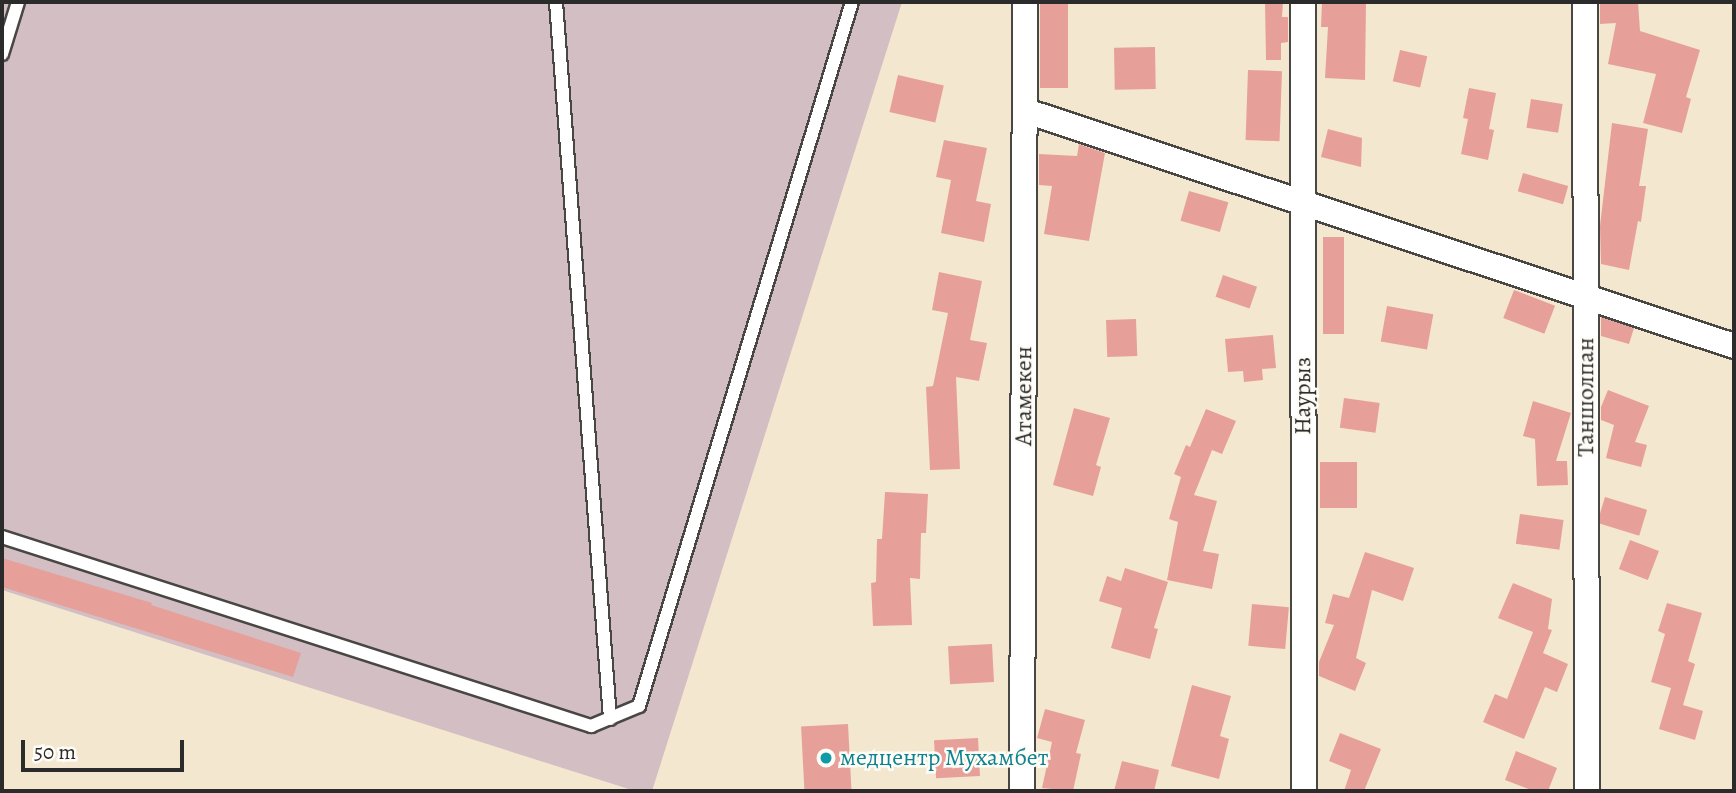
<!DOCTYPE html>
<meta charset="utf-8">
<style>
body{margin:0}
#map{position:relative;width:1736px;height:793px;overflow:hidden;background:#f4e7cf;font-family:Alegreya,serif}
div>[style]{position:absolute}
.industrial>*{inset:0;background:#d2bec3}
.building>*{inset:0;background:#e6a099;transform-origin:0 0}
.roads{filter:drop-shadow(2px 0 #494744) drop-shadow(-2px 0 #494744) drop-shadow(0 2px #494744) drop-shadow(0 -2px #494744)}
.lane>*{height:12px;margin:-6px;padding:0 6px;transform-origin:6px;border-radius:6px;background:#fff}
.street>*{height:24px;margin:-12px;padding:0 12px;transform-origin:12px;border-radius:12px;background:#fff}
.dots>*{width:19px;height:19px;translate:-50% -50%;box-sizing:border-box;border:4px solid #fdfcf7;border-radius:50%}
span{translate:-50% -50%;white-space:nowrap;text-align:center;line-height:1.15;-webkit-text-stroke:5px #fdfcf7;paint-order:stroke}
.street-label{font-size:24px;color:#2b2b2b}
.culture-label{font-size:24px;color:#0d838f}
.left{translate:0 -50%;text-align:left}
.frame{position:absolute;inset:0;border:4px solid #2b2b2b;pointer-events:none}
.scale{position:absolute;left:21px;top:740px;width:163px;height:32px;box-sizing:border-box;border:4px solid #2b2b2b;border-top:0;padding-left:9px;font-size:21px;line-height:24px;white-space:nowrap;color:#2b2b2b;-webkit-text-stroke:5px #fdfcf7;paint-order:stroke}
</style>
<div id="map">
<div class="industrial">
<div style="clip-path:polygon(2px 2px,902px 2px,652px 791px,635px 791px,2px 590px)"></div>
</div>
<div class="building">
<div style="left:1040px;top:2px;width:28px;height:86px"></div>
<div style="clip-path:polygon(1265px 2px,1283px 2px,1282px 17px,1288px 17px,1288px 42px,1281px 43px,1281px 60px,1266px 60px)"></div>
<div style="clip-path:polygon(1322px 2px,1366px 2px,1365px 80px,1325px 78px,1328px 27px,1321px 27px)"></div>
<div style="clip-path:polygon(1600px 2px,1638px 2px,1640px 31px,1700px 50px,1686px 97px,1691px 99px,1682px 133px,1643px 123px,1656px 74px,1608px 64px,1616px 23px,1600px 24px)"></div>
<div style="left:1155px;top:47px;width:42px;height:41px;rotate:89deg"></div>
<div style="left:1400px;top:50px;width:28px;height:32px;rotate:13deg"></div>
<div style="left:1248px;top:70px;width:34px;height:70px;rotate:2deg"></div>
<div style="left:898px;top:75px;width:47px;height:38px;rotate:13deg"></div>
<div style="clip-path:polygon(1469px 88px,1496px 93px,1489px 129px,1494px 130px,1488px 160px,1461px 154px,1468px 119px,1463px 118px)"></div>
<div style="left:1531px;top:99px;width:32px;height:29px;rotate:9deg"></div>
<div style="clip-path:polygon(1612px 123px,1648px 129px,1639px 186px,1646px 186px,1641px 222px,1638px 221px,1629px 270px,1601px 264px,1600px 226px)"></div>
<div style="clip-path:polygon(1328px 129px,1362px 138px,1361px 167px,1321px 157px)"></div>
<div style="clip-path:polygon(944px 140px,987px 148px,976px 201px,991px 204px,984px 242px,941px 233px,951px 180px,936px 177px)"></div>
<div style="clip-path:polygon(1079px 144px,1105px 153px,1089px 241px,1044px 234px,1052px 186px,1039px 185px,1039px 154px,1077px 156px)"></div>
<div style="left:1523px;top:173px;width:47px;height:19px;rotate:16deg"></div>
<div style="left:1189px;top:191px;width:41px;height:31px;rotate:16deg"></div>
<div style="left:1323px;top:237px;width:21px;height:97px"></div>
<div style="clip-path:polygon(939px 272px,982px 281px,970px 340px,987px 343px,979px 381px,956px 377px,960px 469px,930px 470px,926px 387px,933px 386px,948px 313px,932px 310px)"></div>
<div style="left:1223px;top:275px;width:36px;height:23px;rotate:19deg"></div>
<div style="left:1514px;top:290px;width:44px;height:30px;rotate:21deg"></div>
<div style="left:1387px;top:306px;width:47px;height:36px;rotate:10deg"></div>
<div style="clip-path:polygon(1601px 317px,1634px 328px,1629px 344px,1601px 336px)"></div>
<div style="left:1136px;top:319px;width:37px;height:30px;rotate:88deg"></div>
<div style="clip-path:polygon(1273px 335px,1276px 368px,1262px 369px,1263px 380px,1244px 382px,1243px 371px,1228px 372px,1225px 339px)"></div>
<div style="clip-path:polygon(1608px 390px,1649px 406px,1635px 442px,1647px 445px,1641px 467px,1606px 458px,1614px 425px,1601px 420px,1601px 407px)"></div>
<div style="left:1344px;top:398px;width:36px;height:30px;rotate:8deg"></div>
<div style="clip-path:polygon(1533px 401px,1571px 413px,1556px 461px,1567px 461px,1568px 485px,1537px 486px,1535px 439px,1523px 436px)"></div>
<div style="clip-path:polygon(1074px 408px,1110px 418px,1096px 465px,1101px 467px,1093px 496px,1053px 485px)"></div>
<div style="clip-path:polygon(1206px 409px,1236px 421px,1222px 454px,1212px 450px,1194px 495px,1217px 501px,1203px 551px,1219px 554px,1212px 589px,1167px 580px,1178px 522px,1169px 519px,1181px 477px,1174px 474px,1186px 445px,1190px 447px)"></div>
<div style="left:1320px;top:462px;width:37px;height:46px"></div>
<div style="clip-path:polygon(885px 492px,928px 494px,926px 533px,921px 533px,920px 579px,910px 578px,912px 625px,873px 626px,871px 583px,876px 582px,877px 539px,882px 539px)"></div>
<div style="left:1605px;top:497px;width:44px;height:27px;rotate:17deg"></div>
<div style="left:1520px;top:514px;width:44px;height:30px;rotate:8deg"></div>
<div style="left:1630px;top:540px;width:31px;height:31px;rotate:21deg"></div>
<div style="clip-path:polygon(1365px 552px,1414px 568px,1403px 601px,1372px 590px,1356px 658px,1366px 663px,1355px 691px,1319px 676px,1319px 662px,1334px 625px,1325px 623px,1333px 594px,1349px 598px)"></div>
<div style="clip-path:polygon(2px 558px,152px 603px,151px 605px,301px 653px,293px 677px,2px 587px)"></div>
<div style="clip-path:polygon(1125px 568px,1168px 582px,1154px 628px,1158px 629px,1150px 659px,1111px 648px,1122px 608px,1099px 601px,1107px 576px,1121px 581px)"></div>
<div style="clip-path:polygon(1513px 583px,1552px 599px,1548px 629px,1552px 630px,1543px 653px,1568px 664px,1557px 692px,1545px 687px,1524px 739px,1483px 722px,1495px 694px,1507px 699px,1533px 632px,1498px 618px)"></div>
<div style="clip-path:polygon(1667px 603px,1702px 613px,1688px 661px,1695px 664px,1683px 705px,1703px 711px,1695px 740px,1659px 729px,1671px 688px,1651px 682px,1665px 634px,1658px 631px)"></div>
<div style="left:1252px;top:604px;width:37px;height:42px;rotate:5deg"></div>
<div style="left:992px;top:644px;width:38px;height:44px;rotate:87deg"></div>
<div style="clip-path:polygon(1192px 685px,1231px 696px,1220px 736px,1229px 739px,1219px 779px,1171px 766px)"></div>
<div style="clip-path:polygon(1045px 709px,1085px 720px,1076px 753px,1081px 754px,1073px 791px,1042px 788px,1052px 742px,1037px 738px)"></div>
<div style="left:848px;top:724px;width:67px;height:47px;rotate:87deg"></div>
<div style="clip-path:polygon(1340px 733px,1381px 749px,1364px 791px,1344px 791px,1351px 770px,1329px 761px)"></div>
<div style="left:978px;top:738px;width:38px;height:44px;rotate:87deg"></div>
<div style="clip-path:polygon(1516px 751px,1557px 768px,1548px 791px,1534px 791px,1505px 780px)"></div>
<div style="clip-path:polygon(1122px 761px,1159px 770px,1154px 791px,1114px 791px)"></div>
</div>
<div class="roads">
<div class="lane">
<div style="left:556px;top:2px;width:719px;rotate:85.69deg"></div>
<div style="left:2px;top:54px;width:54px;rotate:-72.9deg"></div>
<div style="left:2px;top:537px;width:619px;rotate:17.79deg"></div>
<div style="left:591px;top:726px;width:52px;rotate:-22.6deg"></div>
<div style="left:639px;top:706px;width:736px;rotate:-73.17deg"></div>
</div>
<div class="street">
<div style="left:1303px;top:2px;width:789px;rotate:89.93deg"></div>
<div style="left:1585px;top:2px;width:789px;rotate:89.85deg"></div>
<div style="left:1026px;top:111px;width:746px;rotate:18.36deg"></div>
<div style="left:1022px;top:791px;width:789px;rotate:-89.78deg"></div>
</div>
</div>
<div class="dots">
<div style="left:826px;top:758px;background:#0f9aa8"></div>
</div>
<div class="street-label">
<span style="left:1024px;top:396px;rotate:-90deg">Атамекен</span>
<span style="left:1303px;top:396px;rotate:-90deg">Наурыз</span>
<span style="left:1586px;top:397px;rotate:-90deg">Таншолпан</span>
</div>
<div class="culture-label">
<span class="left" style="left:840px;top:758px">медцентр Мухамбет</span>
</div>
<div class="frame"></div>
<div class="scale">50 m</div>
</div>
